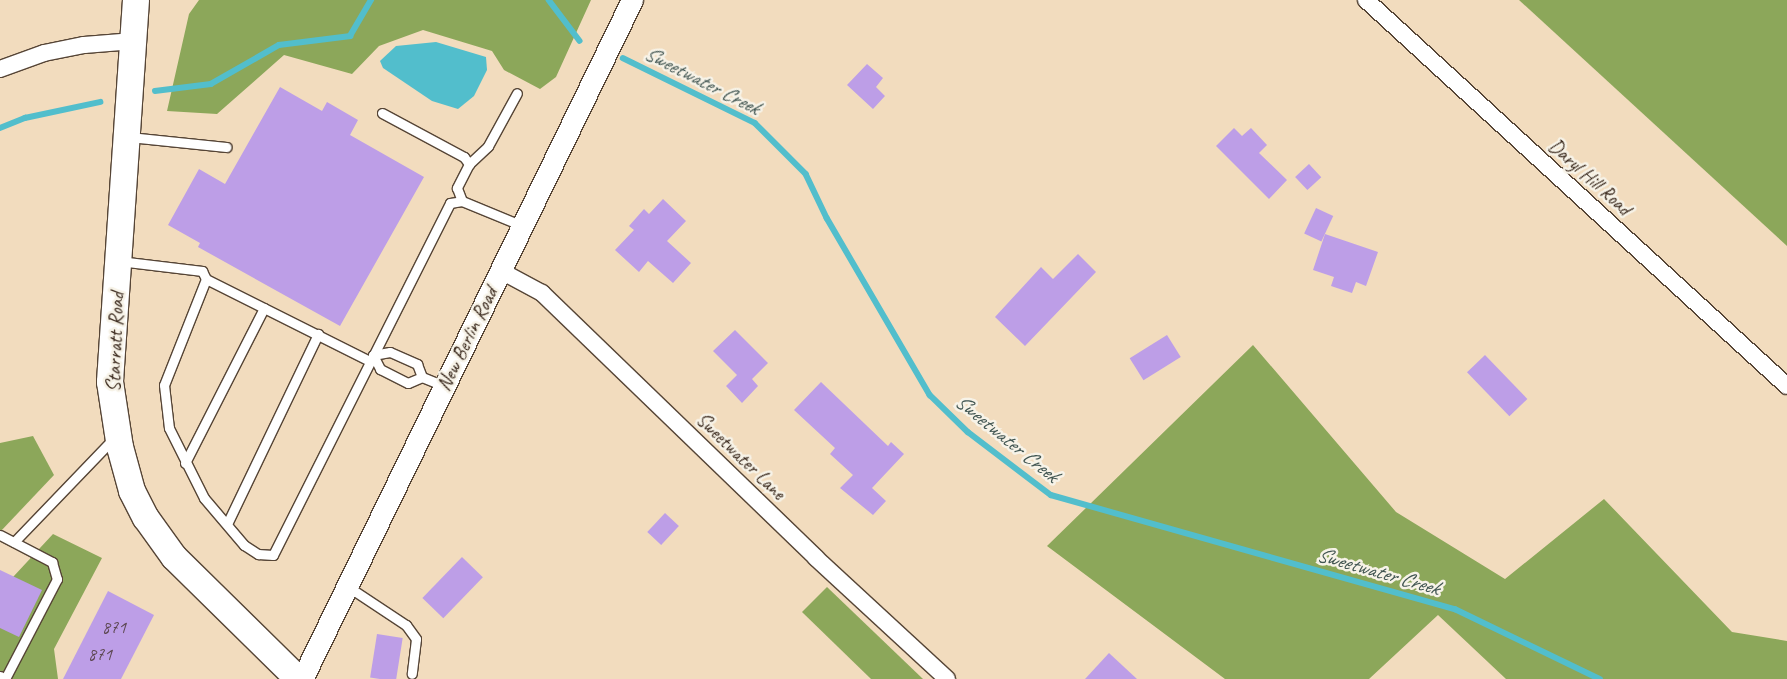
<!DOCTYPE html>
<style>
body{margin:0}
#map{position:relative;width:1787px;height:679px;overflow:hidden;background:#f2dcbe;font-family:Caveat,sans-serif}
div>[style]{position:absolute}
.forest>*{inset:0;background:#8ca75a}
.water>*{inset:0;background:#52becc}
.stream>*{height:5.5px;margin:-2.75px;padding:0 2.75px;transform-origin:2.75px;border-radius:2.75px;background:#52becc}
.building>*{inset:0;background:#bd9ee7;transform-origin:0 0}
.roads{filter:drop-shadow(1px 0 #564536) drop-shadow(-1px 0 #564536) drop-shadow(0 1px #564536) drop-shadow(0 -1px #564536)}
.service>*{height:9px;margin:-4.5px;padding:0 4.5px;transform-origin:4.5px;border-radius:4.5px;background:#fff}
.minor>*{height:16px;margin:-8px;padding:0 8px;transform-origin:8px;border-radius:8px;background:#fff}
.tertiary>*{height:21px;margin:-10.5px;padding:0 10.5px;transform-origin:10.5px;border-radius:10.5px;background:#fff}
.primary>*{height:26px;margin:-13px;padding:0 13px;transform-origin:13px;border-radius:13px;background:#fff}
span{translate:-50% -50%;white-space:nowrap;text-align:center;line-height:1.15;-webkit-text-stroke:5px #f7f3e8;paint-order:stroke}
.number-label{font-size:18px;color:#5c4750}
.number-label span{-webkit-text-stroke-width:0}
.street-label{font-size:20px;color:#3b2a1e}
.water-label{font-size:21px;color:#425652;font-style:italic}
</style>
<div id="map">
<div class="forest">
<div style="clip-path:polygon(199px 0,591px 0,556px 77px,540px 89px,504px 70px,492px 51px,423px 30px,379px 46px,352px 74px,284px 55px,217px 114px,167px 111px,189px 14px)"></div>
<div style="clip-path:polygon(1519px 0,1787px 0,1787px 246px)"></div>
<div style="clip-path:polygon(1253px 345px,1396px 512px,1505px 579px,1604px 499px,1732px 632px,1787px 641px,1787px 679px,1506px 679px,1438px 615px,1369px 679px,1225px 679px,1047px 546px)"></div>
<div style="clip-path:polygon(33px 436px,54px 475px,0 532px,0 443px)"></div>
<div style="clip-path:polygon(53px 534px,102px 558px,54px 649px,58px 679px,0 679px,0 591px)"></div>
<div style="clip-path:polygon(827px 587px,923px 679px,871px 679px,802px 612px)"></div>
</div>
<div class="water">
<div style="clip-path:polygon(436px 42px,486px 57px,487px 70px,474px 96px,458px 109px,432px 101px,383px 68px,380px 61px,396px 46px)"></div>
</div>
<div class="stream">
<div style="left:549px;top:0;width:51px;rotate:52.9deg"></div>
<div style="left:623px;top:58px;width:147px;rotate:26.2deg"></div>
<div style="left:755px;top:123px;width:72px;rotate:45deg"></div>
<div style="left:806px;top:174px;width:49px;rotate:64.5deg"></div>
<div style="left:827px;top:218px;width:205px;rotate:59.8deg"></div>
<div style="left:930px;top:395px;width:53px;rotate:44.2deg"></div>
<div style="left:968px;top:432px;width:104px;rotate:37.2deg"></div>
<div style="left:1051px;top:495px;width:420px;rotate:15.8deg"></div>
<div style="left:1455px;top:609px;width:161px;rotate:25.8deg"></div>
<div style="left:155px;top:91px;width:56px;rotate:-7.1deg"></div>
<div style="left:211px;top:84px;width:78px;rotate:-29.8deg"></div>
<div style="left:279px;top:45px;width:72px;rotate:-7.2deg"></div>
<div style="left:350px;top:36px;width:42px;rotate:-59.7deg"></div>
<div style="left:0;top:128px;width:27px;rotate:-22deg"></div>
<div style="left:25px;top:118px;width:77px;rotate:-12deg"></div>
</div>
<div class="building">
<div style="clip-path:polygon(867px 64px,883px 78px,876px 87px,885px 96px,873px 109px,847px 85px)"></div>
<div style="clip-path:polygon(280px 87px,322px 111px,327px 102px,358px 120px,350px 135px,424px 177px,340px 326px,198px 247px,200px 243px,168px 225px,199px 169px,225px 184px)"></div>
<div style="clip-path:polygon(1234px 128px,1242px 136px,1251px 128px,1267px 145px,1259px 153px,1287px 180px,1269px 199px,1216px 146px)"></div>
<div style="left:1309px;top:164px;width:18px;height:19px;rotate:47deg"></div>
<div style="clip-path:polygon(663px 199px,686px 221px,667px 241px,691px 263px,673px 283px,648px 261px,639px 272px,615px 250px,634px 230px,629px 226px,644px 209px,649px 214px)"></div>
<div style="left:1316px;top:208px;width:19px;height:28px;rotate:25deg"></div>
<div style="clip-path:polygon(1325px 234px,1378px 252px,1366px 286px,1356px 282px,1352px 293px,1331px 286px,1334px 277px,1313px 270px)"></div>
<div style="clip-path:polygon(1078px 254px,1096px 272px,1025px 346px,995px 317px,1041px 267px,1053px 279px)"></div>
<div style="clip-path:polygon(735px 330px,768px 363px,752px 379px,758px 386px,742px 403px,726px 386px,737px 375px,713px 351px)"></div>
<div style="left:1167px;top:335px;width:26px;height:44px;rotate:58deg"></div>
<div style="left:1485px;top:355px;width:61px;height:25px;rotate:46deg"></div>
<div style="clip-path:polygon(821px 382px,888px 446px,891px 442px,904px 454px,872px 488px,886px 501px,873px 515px,840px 488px,853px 475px,830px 454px,835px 448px,794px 410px)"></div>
<div style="left:665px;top:513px;width:19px;height:26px;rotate:43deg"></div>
<div style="left:462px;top:557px;width:29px;height:57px;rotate:44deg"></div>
<div style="clip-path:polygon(0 570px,42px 590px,19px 637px,0 628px)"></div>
<div style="clip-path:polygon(108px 591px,154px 615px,121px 679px,63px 679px)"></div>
<div style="left:377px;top:634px;width:26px;height:44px;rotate:9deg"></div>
<div style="clip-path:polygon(1109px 653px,1137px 679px,1085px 679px)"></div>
</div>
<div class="roads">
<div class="service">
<div style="left:382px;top:113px;width:93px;rotate:28.2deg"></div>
<div style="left:464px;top:157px;width:9px;rotate:54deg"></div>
<div style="left:469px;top:164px;width:27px;rotate:117deg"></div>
<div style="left:457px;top:188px;width:14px;rotate:69deg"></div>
<div style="left:129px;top:137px;width:98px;rotate:5.9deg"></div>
<div style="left:469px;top:164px;width:26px;rotate:-43deg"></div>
<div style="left:488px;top:146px;width:60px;rotate:-61.3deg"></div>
<div style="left:119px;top:261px;width:84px;rotate:6.9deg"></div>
<div style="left:202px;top:271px;width:9px;rotate:63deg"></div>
<div style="left:206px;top:279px;width:114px;rotate:111.6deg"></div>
<div style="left:164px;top:385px;width:43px;rotate:83.4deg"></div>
<div style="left:169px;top:428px;width:78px;rotate:63.4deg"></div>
<div style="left:204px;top:498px;width:62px;rotate:49.6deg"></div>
<div style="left:244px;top:545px;width:17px;rotate:33deg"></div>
<div style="left:258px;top:554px;width:15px;rotate:4deg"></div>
<div style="left:273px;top:555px;width:394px;rotate:-63.3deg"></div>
<div style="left:450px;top:203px;width:12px;rotate:-9deg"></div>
<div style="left:462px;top:201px;width:66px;rotate:22.3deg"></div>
<div style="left:206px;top:279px;width:183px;rotate:26.6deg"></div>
<div style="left:373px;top:355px;width:17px;rotate:-10deg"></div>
<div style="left:390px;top:352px;width:30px;rotate:24deg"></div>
<div style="left:417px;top:364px;width:14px;rotate:69deg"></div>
<div style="left:422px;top:377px;width:24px;rotate:22deg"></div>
<div style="left:373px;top:355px;width:16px;rotate:63deg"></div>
<div style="left:380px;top:369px;width:31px;rotate:27deg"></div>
<div style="left:408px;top:383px;width:15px;rotate:-23deg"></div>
<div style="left:185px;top:463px;width:174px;rotate:-63deg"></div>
<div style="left:227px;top:524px;width:211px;rotate:-64.4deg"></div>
<div style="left:0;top:535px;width:59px;rotate:27.4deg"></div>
<div style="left:52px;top:562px;width:18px;rotate:74deg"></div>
<div style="left:57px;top:579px;width:113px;rotate:117.5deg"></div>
<div style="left:5px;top:679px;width:6px;rotate:-149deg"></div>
<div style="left:14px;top:542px;width:144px;rotate:-46.1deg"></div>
<div style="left:347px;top:586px;width:71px;rotate:33.5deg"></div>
<div style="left:406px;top:625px;width:17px;rotate:54deg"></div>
<div style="left:416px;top:639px;width:35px;rotate:97deg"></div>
</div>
<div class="minor">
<div style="left:1366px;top:0;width:571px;rotate:42.52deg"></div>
<div style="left:0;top:69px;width:47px;rotate:-20deg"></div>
<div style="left:44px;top:53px;width:41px;rotate:-11.3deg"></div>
<div style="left:84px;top:45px;width:50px;rotate:-4.6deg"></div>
<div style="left:501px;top:271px;width:47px;rotate:28.2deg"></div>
<div style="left:542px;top:293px;width:381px;rotate:44deg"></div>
<div style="left:816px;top:558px;width:178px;rotate:42.7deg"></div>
</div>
<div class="tertiary">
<div style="left:302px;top:679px;width:755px;rotate:-64.08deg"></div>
</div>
<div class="primary">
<div style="left:136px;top:0;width:383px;rotate:93.9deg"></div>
<div style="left:110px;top:382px;width:66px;rotate:81.3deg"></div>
<div style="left:120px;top:447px;width:46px;rotate:74.7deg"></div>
<div style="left:132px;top:491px;width:30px;rotate:63deg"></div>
<div style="left:146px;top:518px;width:48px;rotate:54.3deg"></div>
<div style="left:174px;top:557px;width:174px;rotate:44.5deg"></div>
</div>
</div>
<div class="number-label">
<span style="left:114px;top:627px">871</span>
<span style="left:100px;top:654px">871</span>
</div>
<div class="street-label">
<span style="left:1590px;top:177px;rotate:42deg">Daryl Hill Road</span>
<span style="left:467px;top:339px;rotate:-64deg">New Berlin Road</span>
<span style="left:115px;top:342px;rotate:-88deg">Starratt Road</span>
<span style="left:741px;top:456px;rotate:44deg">Sweetwater Lane</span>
</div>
<div class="water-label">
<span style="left:702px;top:80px;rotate:27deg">Sweetwater Creek</span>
<span style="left:1007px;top:438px;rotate:39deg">Sweetwater Creek</span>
<span style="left:1378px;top:571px;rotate:16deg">Sweetwater Creek</span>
</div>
</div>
